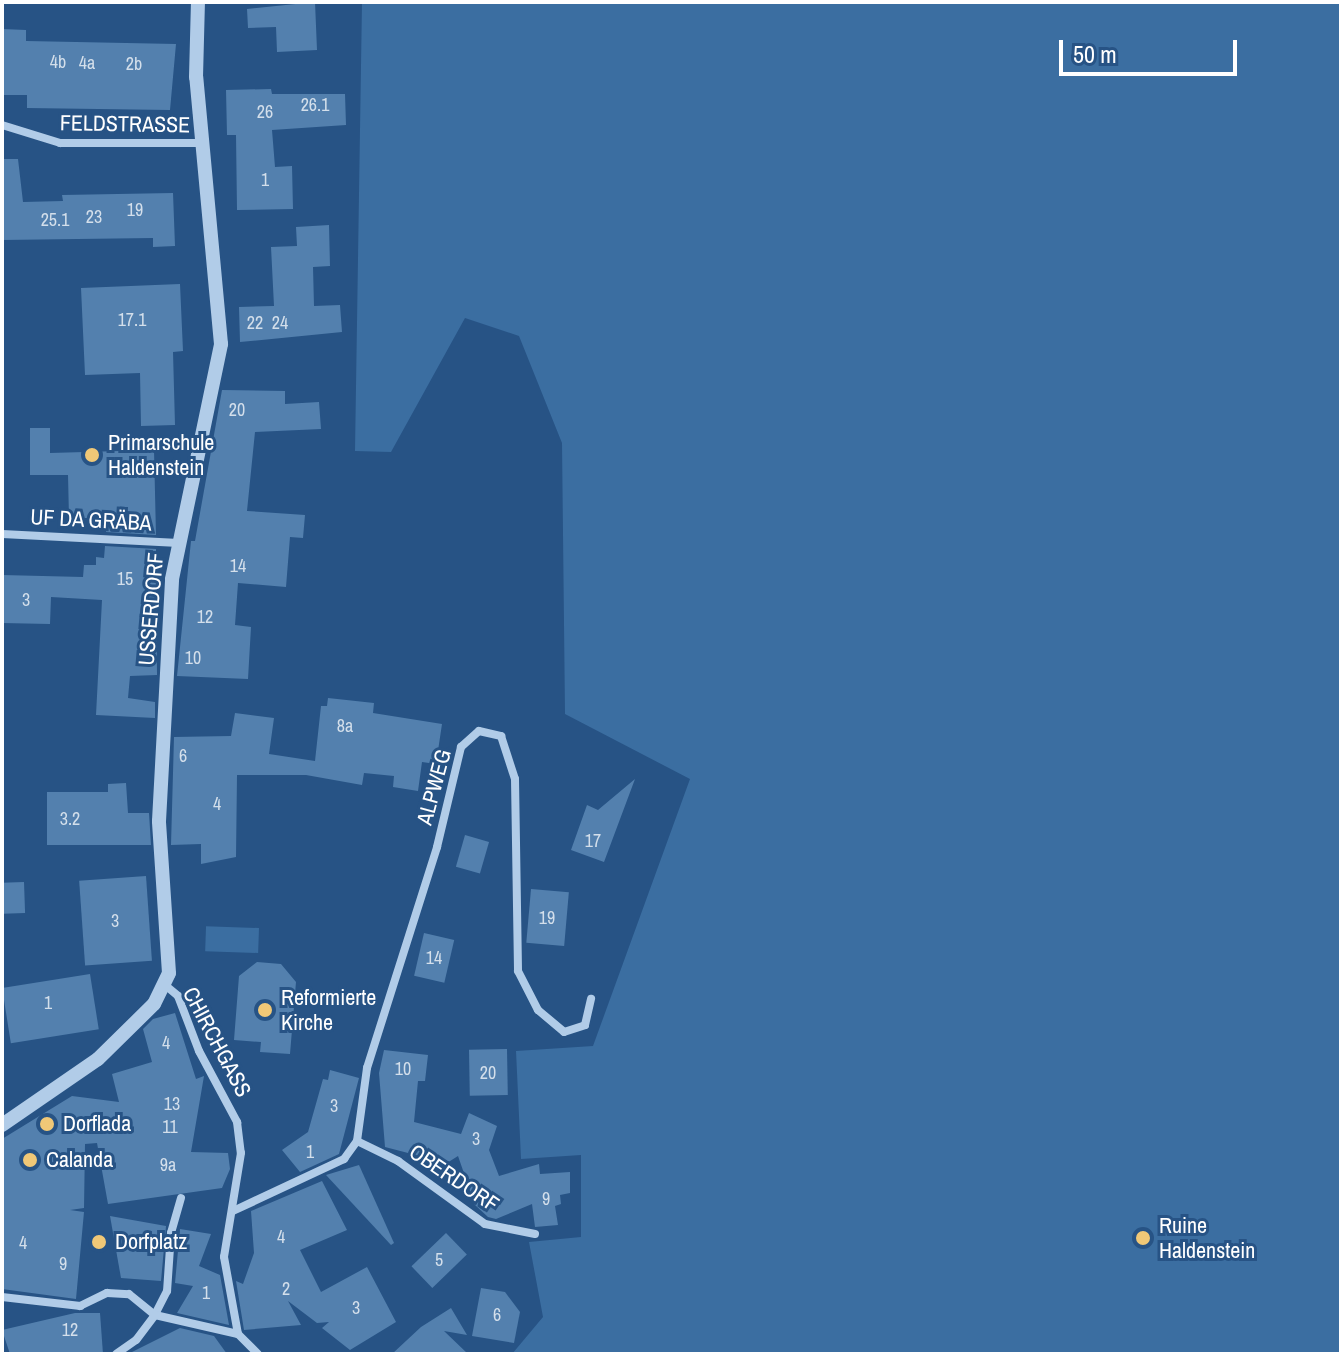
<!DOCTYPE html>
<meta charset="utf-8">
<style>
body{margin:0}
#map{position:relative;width:1343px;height:1356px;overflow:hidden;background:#275385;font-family:"Archivo Narrow",sans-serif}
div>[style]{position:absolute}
.green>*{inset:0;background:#3b6ea1;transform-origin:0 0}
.building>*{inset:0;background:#5380ae;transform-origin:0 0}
.minor>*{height:8px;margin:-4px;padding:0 4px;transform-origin:4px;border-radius:4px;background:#b1cce8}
.tertiary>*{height:14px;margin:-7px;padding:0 7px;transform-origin:7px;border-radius:7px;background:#b1cce8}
.dots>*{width:22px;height:22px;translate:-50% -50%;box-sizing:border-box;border:4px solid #275385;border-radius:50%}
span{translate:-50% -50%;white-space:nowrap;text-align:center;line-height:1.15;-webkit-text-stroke:6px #275385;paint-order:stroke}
.number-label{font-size:18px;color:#d4dfeb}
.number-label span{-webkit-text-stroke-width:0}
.street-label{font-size:22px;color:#fff}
.poi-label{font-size:22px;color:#fff}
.left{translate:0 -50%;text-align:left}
.frame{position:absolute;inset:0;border:4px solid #fff;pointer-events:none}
.scale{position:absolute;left:1059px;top:40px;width:178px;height:36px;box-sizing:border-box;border:4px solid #fff;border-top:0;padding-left:10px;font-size:24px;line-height:28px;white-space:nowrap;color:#fff;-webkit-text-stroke:6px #275385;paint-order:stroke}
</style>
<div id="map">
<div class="green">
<div style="clip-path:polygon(362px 2px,1341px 2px,1341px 1354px,512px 1354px,543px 1317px,529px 1242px,581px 1237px,581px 1155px,521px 1159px,516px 1051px,593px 1046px,690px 779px,565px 714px,562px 443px,519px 336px,465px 318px,391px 452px,355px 451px)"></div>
<div style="left:259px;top:928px;width:25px;height:53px;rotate:92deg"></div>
</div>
<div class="building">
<div style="clip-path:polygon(315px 2px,317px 50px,277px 52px,276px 27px,248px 28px,247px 9px)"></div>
<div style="clip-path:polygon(2px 29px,26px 30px,26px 41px,176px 44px,170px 110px,27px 108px,27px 95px,2px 95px)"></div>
<div style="clip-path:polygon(271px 89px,272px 94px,345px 94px,346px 125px,272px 130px,275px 167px,292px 166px,293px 209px,237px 210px,236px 135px,227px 135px,226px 90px)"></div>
<div style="clip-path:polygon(2px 159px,18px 159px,23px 202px,63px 201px,62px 195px,173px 193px,175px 246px,153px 247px,153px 238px,2px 240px)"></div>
<div style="clip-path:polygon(329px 225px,330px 266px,313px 267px,314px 306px,340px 305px,342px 332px,240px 342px,239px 307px,274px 306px,271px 247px,297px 246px,296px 227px)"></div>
<div style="clip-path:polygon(180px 284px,183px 351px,173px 352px,175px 425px,141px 426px,140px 373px,85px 375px,81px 288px)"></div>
<div style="clip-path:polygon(222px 390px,285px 391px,285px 404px,319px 402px,321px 429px,255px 432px,247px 511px,305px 515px,303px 538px,290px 537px,286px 587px,238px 583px,235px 625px,251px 627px,248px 679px,177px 676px,191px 541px,195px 541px)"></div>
<div style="clip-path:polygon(30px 428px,50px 428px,50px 453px,154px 450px,156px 535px,106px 532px,106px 518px,69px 518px,68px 475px,30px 475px)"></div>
<div style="clip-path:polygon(105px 546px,156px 549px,157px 675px,130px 676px,128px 698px,155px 702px,155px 718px,96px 715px,102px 600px,51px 597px,50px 624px,2px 623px,2px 575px,83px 577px,84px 565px,96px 565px,96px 557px,104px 558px)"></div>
<div style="clip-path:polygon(328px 698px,374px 703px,373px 713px,442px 724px,436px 764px,422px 762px,418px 791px,393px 787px,394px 776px,364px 773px,362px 785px,306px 775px,237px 775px,236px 857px,201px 864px,201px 844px,171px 845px,174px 737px,231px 736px,235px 713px,274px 718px,269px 754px,315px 761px,321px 706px,327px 706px)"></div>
<div style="clip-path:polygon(635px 779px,604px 862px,571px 850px,587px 805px,598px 810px)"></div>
<div style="clip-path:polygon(126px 783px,128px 813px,149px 813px,151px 845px,47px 845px,47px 792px,108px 792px,108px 784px)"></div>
<div style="left:465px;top:835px;width:25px;height:33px;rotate:16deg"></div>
<div style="left:146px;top:876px;width:85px;height:67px;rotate:86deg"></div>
<div style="left:24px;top:882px;width:31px;height:22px;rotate:88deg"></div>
<div style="left:531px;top:889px;width:38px;height:54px;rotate:5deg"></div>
<div style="left:424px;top:933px;width:31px;height:44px;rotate:13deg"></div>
<div style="clip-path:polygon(257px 962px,281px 964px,296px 982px,290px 1054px,260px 1052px,261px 1042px,234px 1040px,239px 976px)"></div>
<div style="left:90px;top:974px;width:56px;height:89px;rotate:81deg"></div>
<div style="clip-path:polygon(175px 1013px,196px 1079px,204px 1076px,191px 1152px,228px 1153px,230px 1169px,222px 1188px,108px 1204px,97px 1143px,85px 1144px,84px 1208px,70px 1210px,84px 1212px,76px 1299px,2px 1289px,2px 1139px,72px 1096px,119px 1102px,112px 1074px,152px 1062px,143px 1029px,153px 1019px)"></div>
<div style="left:507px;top:1049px;width:46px;height:38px;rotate:89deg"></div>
<div style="clip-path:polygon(384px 1050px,428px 1055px,425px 1081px,418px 1081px,414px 1122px,461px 1134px,469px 1113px,497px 1126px,489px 1150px,499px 1176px,539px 1164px,540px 1174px,570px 1172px,570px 1193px,560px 1195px,561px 1204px,555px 1206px,558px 1225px,535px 1227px,532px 1204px,496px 1219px,488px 1217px,475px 1205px,458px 1156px,439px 1168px,435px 1160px,385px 1147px,379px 1073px)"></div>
<div style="clip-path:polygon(330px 1070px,359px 1078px,339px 1154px,300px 1172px,282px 1150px,308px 1132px,323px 1079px,328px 1080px)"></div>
<div style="clip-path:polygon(359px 1165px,394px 1243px,391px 1245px,326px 1175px)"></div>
<div style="clip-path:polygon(322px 1181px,347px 1230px,300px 1250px,321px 1292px,367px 1267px,396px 1322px,350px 1350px,322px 1328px,329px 1322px,317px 1323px,288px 1301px,301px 1325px,244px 1330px,236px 1281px,243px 1284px,254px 1253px,251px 1211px)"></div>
<div style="clip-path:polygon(110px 1216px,166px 1226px,161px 1281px,121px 1278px)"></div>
<div style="clip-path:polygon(180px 1229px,211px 1234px,199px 1266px,220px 1275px,229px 1325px,177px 1313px,193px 1286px,175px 1283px)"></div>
<div style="left:446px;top:1233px;width:30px;height:48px;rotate:46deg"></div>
<div style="clip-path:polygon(481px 1288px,505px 1292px,520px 1312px,514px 1343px,472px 1336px)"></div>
<div style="clip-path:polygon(451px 1308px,467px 1335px,444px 1331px,468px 1354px,392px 1354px,421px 1327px)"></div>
<div style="clip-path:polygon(75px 1313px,100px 1313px,103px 1354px,10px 1354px,2px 1330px)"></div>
<div style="clip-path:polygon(180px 1328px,214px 1336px,227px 1354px,128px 1354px)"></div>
</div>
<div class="minor">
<div style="left:2px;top:125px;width:61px;rotate:17.2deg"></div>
<div style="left:60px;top:143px;width:142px"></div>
<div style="left:2px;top:534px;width:177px;rotate:2.9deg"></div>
<div style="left:165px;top:985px;width:17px;rotate:40deg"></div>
<div style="left:178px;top:996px;width:59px;rotate:69.1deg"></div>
<div style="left:199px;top:1051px;width:81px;rotate:61.8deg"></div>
<div style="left:237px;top:1122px;width:31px;rotate:83deg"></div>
<div style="left:241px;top:1153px;width:105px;rotate:99.3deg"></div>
<div style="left:224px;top:1257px;width:78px;rotate:79.7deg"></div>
<div style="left:357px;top:1141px;width:46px;rotate:26deg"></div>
<div style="left:398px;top:1161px;width:107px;rotate:35.9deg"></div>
<div style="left:485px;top:1224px;width:51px;rotate:11.3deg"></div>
<div style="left:181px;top:1198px;width:36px;rotate:106deg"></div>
<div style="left:171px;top:1233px;width:58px;rotate:93.9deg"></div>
<div style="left:167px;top:1291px;width:27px;rotate:117deg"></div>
<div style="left:155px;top:1315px;width:85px;rotate:12.9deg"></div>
<div style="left:238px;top:1334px;width:28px;rotate:45deg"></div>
<div style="left:233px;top:1211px;width:123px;rotate:-25.1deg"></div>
<div style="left:344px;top:1159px;width:22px;rotate:-54deg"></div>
<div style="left:357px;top:1141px;width:74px;rotate:-82.2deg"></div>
<div style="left:367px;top:1068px;width:232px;rotate:-72.4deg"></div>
<div style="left:437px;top:847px;width:103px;rotate:-76.5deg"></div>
<div style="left:461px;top:747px;width:24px;rotate:-42deg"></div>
<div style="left:479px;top:731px;width:23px;rotate:13deg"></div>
<div style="left:501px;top:736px;width:45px;rotate:72deg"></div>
<div style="left:515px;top:779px;width:192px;rotate:89.1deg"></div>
<div style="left:518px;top:971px;width:44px;rotate:62.9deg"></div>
<div style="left:538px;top:1010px;width:34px;rotate:40deg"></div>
<div style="left:564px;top:1032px;width:22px;rotate:-18deg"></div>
<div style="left:585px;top:1025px;width:27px;rotate:-77deg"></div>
<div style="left:2px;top:1297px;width:79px;rotate:6.6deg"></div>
<div style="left:80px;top:1306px;width:30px;rotate:-26deg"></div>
<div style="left:107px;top:1293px;width:22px;rotate:3deg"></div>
<div style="left:129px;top:1294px;width:33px;rotate:39deg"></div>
<div style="left:155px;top:1315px;width:31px;rotate:127deg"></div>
<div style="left:136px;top:1340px;width:24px;rotate:145deg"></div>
</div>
<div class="tertiary">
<div style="left:2px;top:1125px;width:116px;rotate:-34.5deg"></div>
<div style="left:98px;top:1059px;width:78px;rotate:-44.5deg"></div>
<div style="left:154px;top:1004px;width:34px;rotate:-64deg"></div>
<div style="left:169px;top:973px;width:152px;rotate:-93.8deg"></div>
<div style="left:159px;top:821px;width:242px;rotate:-86.9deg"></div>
<div style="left:172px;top:579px;width:240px;rotate:-78.2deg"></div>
<div style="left:221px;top:344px;width:268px;rotate:-95.3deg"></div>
<div style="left:196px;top:77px;width:75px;rotate:-88.5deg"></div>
</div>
<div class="dots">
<div style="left:92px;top:455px;background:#f0c877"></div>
<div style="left:265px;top:1010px;background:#f0c877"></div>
<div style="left:47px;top:1124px;background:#f0c877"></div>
<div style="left:30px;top:1160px;background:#f0c877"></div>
<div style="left:1143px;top:1238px;background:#f0c877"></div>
<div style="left:99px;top:1242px;background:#f0c877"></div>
</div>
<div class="number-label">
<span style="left:58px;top:62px">4b</span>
<span style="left:87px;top:63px">4a</span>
<span style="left:134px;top:64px">2b</span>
<span style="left:315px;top:105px">26.1</span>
<span style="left:265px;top:112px">26</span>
<span style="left:265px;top:180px">1</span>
<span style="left:135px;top:210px">19</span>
<span style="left:94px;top:217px">23</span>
<span style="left:55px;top:220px">25.1</span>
<span style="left:132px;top:320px">17.1</span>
<span style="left:255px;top:323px">22</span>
<span style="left:280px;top:323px">24</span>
<span style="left:237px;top:410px">20</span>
<span style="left:238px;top:566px">14</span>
<span style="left:125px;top:579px">15</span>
<span style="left:26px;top:600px">3</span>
<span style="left:205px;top:617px">12</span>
<span style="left:193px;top:658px">10</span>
<span style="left:345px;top:726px">8a</span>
<span style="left:183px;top:756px">6</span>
<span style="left:217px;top:804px">4</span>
<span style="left:70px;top:819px">3.2</span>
<span style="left:593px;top:841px">17</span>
<span style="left:547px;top:918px">19</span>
<span style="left:115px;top:921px">3</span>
<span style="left:434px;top:958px">14</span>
<span style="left:48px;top:1003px">1</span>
<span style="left:166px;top:1043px">4</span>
<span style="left:403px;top:1069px">10</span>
<span style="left:488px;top:1073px">20</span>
<span style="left:172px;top:1104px">13</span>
<span style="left:334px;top:1106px">3</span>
<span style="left:170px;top:1127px">11</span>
<span style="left:476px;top:1139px">3</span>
<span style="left:310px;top:1152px">1</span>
<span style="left:168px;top:1165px">9a</span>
<span style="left:546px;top:1199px">9</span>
<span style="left:281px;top:1237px">4</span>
<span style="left:23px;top:1243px">4</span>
<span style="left:439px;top:1260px">5</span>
<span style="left:63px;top:1264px">9</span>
<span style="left:286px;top:1289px">2</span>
<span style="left:206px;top:1293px">1</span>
<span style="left:356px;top:1308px">3</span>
<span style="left:497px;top:1315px">6</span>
<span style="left:70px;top:1330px">12</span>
</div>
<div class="street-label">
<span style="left:125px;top:124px;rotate:1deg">FELDSTRASSE</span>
<span style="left:91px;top:520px;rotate:3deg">UF DA GRÄBA</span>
<span style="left:151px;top:609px;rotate:-85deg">USSERDORF</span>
<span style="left:434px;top:787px;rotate:-75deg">ALPWEG</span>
<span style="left:217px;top:1042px;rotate:62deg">CHIRCHGASS</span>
<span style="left:454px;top:1178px;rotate:34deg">OBERDORF</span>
</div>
<div class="poi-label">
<span class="left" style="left:108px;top:455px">Primarschule<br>Haldenstein</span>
<span class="left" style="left:281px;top:1010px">Reformierte<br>Kirche</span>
<span class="left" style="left:63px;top:1124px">Dorflada</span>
<span class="left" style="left:46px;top:1160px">Calanda</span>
<span class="left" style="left:1159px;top:1238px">Ruine<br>Haldenstein</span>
<span class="left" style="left:115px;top:1242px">Dorfplatz</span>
</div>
<div class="frame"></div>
<div class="scale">50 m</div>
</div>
